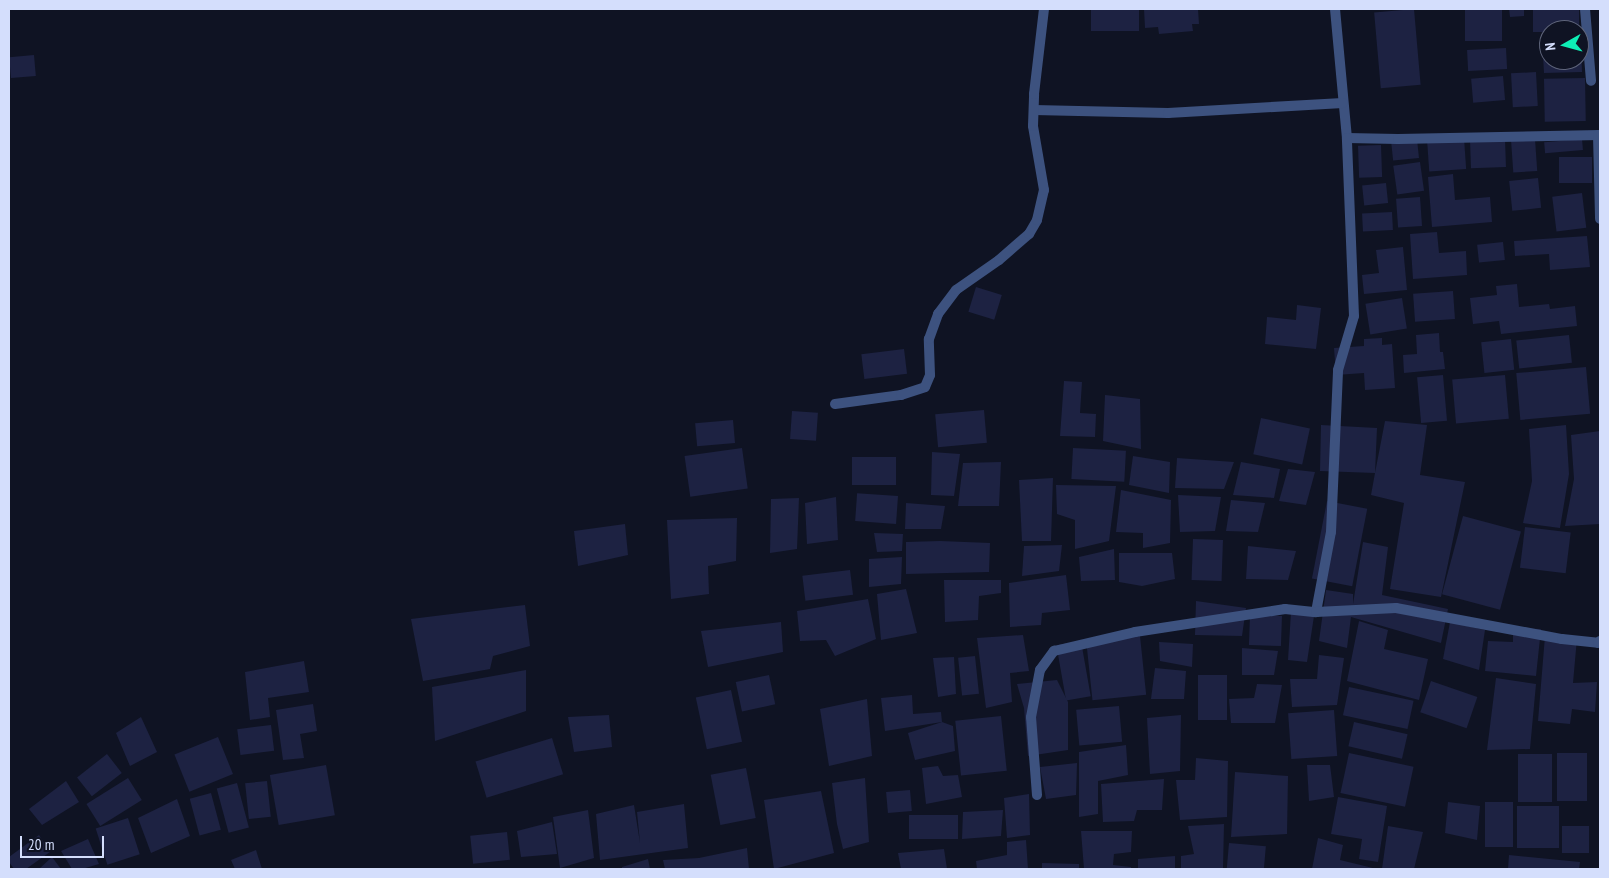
<!DOCTYPE html>
<style>
body{margin:0}
#map{position:relative;width:1609px;height:878px;overflow:hidden;background:#0f1323;font-family:"PT Sans Narrow",sans-serif}
div>[style]{position:absolute}
.building>*{inset:0;background:#1d2242;transform-origin:0 0}
.minor>*{height:10px;margin:-5px;padding:0 5px;transform-origin:5px;border-radius:5px;background:#3d527f}
span{translate:-50% -50%;white-space:nowrap;text-align:center;line-height:1.15;-webkit-text-stroke:4px #0f1323;paint-order:stroke}
.frame{position:absolute;inset:0;border:10px solid #d4defc;pointer-events:none}
.north{position:absolute;left:1539px;top:20px;width:50px;height:50px;box-sizing:border-box;background:#0f1323;border:1px solid #5e647a;border-radius:50%;rotate:263deg;font-size:14px;font-weight:700;line-height:20px;text-align:center;color:#d4defc}
.north::after{content:'';display:block;margin:auto;width:18px;height:22px;background:#0eeeb5;clip-path:polygon(50% 0,100% 100%,50% 72%,0 100%)}
.scale{position:absolute;left:20px;top:836px;width:84px;height:22px;box-sizing:border-box;border:2px solid #d4defc;border-top:0;padding-left:6px;font-size:15px;line-height:18px;white-space:nowrap;color:#d4defc;-webkit-text-stroke:4px #0f1323;paint-order:stroke}
</style>
<div id="map">
<div class="building">
<div style="left:1091px;top:9px;width:48px;height:22px"></div>
<div style="clip-path:polygon(1144px 9px,1198px 9px,1199px 24px,1192px 24px,1193px 31px,1159px 34px,1158px 27px,1145px 28px)"></div>
<div style="left:1414px;top:9px;width:76px;height:40px;rotate:85deg"></div>
<div style="left:1465px;top:9px;width:37px;height:32px"></div>
<div style="clip-path:polygon(1509px 9px,1524px 9px,1524px 16px,1510px 17px)"></div>
<div style="left:1533px;top:9px;width:46px;height:23px"></div>
<div style="clip-path:polygon(1549px 37px,1549px 60px,1579px 60px,1581px 45px,1582px 72px,1544px 73px,1542px 38px)"></div>
<div style="left:1506px;top:48px;width:21px;height:39px;rotate:87deg"></div>
<div style="left:34px;top:55px;width:21px;height:25px;rotate:85deg"></div>
<div style="left:1536px;top:72px;width:34px;height:25px;rotate:87deg"></div>
<div style="left:1503px;top:76px;width:24px;height:32px;rotate:85deg"></div>
<div style="left:1585px;top:78px;width:43px;height:41px;rotate:89deg"></div>
<div style="left:1464px;top:138px;width:31px;height:37px;rotate:86deg"></div>
<div style="left:1417px;top:139px;width:19px;height:26px;rotate:84deg"></div>
<div style="left:1505px;top:139px;width:28px;height:35px;rotate:88deg"></div>
<div style="left:1535px;top:139px;width:32px;height:24px;rotate:86deg"></div>
<div style="left:1582px;top:139px;width:11px;height:38px;rotate:85deg"></div>
<div style="left:1381px;top:145px;width:32px;height:23px;rotate:88deg"></div>
<div style="left:1559px;top:157px;width:33px;height:26px"></div>
<div style="left:1420px;top:162px;width:29px;height:27px;rotate:82deg"></div>
<div style="clip-path:polygon(1453px 174px,1455px 200px,1490px 197px,1492px 222px,1432px 227px,1428px 177px)"></div>
<div style="left:1538px;top:178px;width:30px;height:29px;rotate:84deg"></div>
<div style="left:1386px;top:183px;width:20px;height:24px;rotate:84deg"></div>
<div style="left:1582px;top:193px;width:35px;height:30px;rotate:83deg"></div>
<div style="left:1420px;top:197px;width:29px;height:24px;rotate:86deg"></div>
<div style="left:1392px;top:212px;width:18px;height:30px;rotate:87deg"></div>
<div style="clip-path:polygon(1437px 232px,1439px 253px,1466px 251px,1467px 275px,1413px 279px,1410px 234px)"></div>
<div style="clip-path:polygon(1587px 236px,1590px 267px,1550px 270px,1549px 254px,1515px 256px,1514px 241px)"></div>
<div style="left:1503px;top:242px;width:18px;height:26px;rotate:84deg"></div>
<div style="clip-path:polygon(1403px 247px,1407px 290px,1364px 294px,1362px 275px,1379px 273px,1376px 250px)"></div>
<div style="clip-path:polygon(1517px 284px,1519px 307px,1549px 304px,1550px 309px,1575px 306px,1577px 326px,1501px 334px,1499px 321px,1473px 324px,1470px 298px,1497px 295px,1496px 286px)"></div>
<div style="left:976px;top:287px;width:27px;height:26px;rotate:17deg"></div>
<div style="left:1453px;top:291px;width:28px;height:40px;rotate:86deg"></div>
<div style="left:1402px;top:298px;width:31px;height:37px;rotate:81deg"></div>
<div style="clip-path:polygon(1297px 305px,1321px 308px,1316px 349px,1265px 344px,1267px 317px,1296px 320px)"></div>
<div style="clip-path:polygon(1439px 333px,1440px 352px,1443px 352px,1445px 369px,1404px 373px,1403px 355px,1417px 354px,1416px 335px)"></div>
<div style="left:1569px;top:335px;width:28px;height:53px;rotate:84deg"></div>
<div style="clip-path:polygon(1382px 338px,1382px 345px,1392px 344px,1395px 388px,1365px 390px,1364px 373px,1336px 375px,1334px 348px,1364px 346px,1364px 339px)"></div>
<div style="left:1511px;top:339px;width:31px;height:30px;rotate:84deg"></div>
<div style="left:904px;top:349px;width:25px;height:43px;rotate:83deg"></div>
<div style="left:1586px;top:367px;width:47px;height:70px;rotate:85deg"></div>
<div style="left:1443px;top:375px;width:46px;height:26px;rotate:85deg"></div>
<div style="left:1505px;top:375px;width:44px;height:53px;rotate:85deg"></div>
<div style="clip-path:polygon(1064px 381px,1082px 382px,1080px 413px,1096px 414px,1095px 437px,1060px 436px)"></div>
<div style="clip-path:polygon(1105px 395px,1140px 399px,1141px 449px,1103px 441px)"></div>
<div style="left:984px;top:410px;width:33px;height:49px;rotate:85deg"></div>
<div style="left:792px;top:411px;width:26px;height:28px;rotate:4deg"></div>
<div style="left:1261px;top:418px;width:50px;height:37px;rotate:12deg"></div>
<div style="left:733px;top:420px;width:23px;height:38px;rotate:85deg"></div>
<div style="clip-path:polygon(1385px 421px,1427px 425px,1420px 475px,1465px 482px,1441px 597px,1390px 589px,1404px 503px,1371px 495px,1375px 473px,1320px 471px,1321px 425px,1377px 428px,1375px 473px)"></div>
<div style="clip-path:polygon(1566px 425px,1569px 474px,1560px 528px,1523px 523px,1532px 481px,1529px 429px)"></div>
<div style="clip-path:polygon(1600px 431px,1600px 524px,1565px 526px,1574px 479px,1571px 435px)"></div>
<div style="left:742px;top:448px;width:41px;height:58px;rotate:82deg"></div>
<div style="left:1073px;top:448px;width:53px;height:31px;rotate:3deg"></div>
<div style="clip-path:polygon(932px 452px,960px 454px,954px 496px,931px 495px)"></div>
<div style="clip-path:polygon(1133px 456px,1170px 462px,1169px 493px,1129px 485px)"></div>
<div style="left:896px;top:457px;width:28px;height:44px;rotate:90deg"></div>
<div style="clip-path:polygon(1177px 458px,1234px 462px,1224px 489px,1175px 488px)"></div>
<div style="clip-path:polygon(1001px 462px,999px 506px,958px 506px,963px 463px)"></div>
<div style="clip-path:polygon(1241px 462px,1280px 469px,1274px 498px,1233px 495px)"></div>
<div style="clip-path:polygon(1288px 469px,1315px 472px,1306px 505px,1279px 501px)"></div>
<div style="clip-path:polygon(1053px 478px,1051px 541px,1022px 541px,1019px 480px)"></div>
<div style="clip-path:polygon(1056px 485px,1116px 486px,1109px 541px,1075px 549px,1075px 520px,1057px 514px)"></div>
<div style="clip-path:polygon(1121px 490px,1171px 500px,1170px 543px,1143px 548px,1143px 533px,1116px 532px)"></div>
<div style="clip-path:polygon(1178px 495px,1221px 497px,1215px 531px,1180px 532px)"></div>
<div style="left:898px;top:496px;width:28px;height:41px;rotate:94deg"></div>
<div style="clip-path:polygon(836px 497px,838px 540px,807px 544px,805px 503px)"></div>
<div style="clip-path:polygon(799px 498px,797px 549px,770px 553px,771px 499px)"></div>
<div style="clip-path:polygon(1231px 500px,1265px 503px,1258px 532px,1226px 531px)"></div>
<div style="left:1327px;top:501px;width:41px;height:79px;rotate:11deg"></div>
<div style="clip-path:polygon(906px 503px,945px 506px,941px 529px,905px 529px)"></div>
<div style="left:1463px;top:516px;width:60px;height:81px;rotate:15deg"></div>
<div style="clip-path:polygon(737px 518px,736px 561px,708px 566px,709px 594px,671px 599px,667px 520px)"></div>
<div style="clip-path:polygon(625px 524px,628px 555px,578px 566px,574px 531px)"></div>
<div style="left:1525px;top:527px;width:46px;height:41px;rotate:7deg"></div>
<div style="clip-path:polygon(874px 533px,903px 534px,902px 551px,877px 552px)"></div>
<div style="left:1193px;top:539px;width:30px;height:41px;rotate:2deg"></div>
<div style="clip-path:polygon(940px 541px,990px 543px,989px 572px,906px 574px,906px 542px)"></div>
<div style="clip-path:polygon(1363px 542px,1388px 547px,1382px 595px,1448px 609px,1441px 643px,1351px 617px,1347px 648px,1319px 641px,1326px 590px,1353px 594px,1353px 604px)"></div>
<div style="clip-path:polygon(1062px 545px,1059px 571px,1022px 576px,1024px 546px)"></div>
<div style="clip-path:polygon(1248px 546px,1296px 551px,1288px 580px,1246px 579px)"></div>
<div style="clip-path:polygon(1114px 549px,1115px 580px,1081px 581px,1079px 557px)"></div>
<div style="clip-path:polygon(1119px 553px,1172px 553px,1175px 579px,1142px 586px,1119px 582px)"></div>
<div style="clip-path:polygon(902px 557px,901px 584px,869px 587px,869px 559px)"></div>
<div style="left:850px;top:570px;width:25px;height:48px;rotate:83deg"></div>
<div style="clip-path:polygon(1066px 575px,1070px 610px,1042px 613px,1041px 625px,1010px 627px,1009px 583px)"></div>
<div style="clip-path:polygon(944px 580px,1001px 580px,1001px 593px,979px 596px,978px 620px,945px 622px)"></div>
<div style="clip-path:polygon(906px 589px,917px 633px,881px 640px,877px 594px)"></div>
<div style="clip-path:polygon(868px 599px,876px 639px,835px 656px,826px 640px,800px 641px,797px 611px)"></div>
<div style="clip-path:polygon(1196px 601px,1246px 608px,1242px 636px,1195px 635px)"></div>
<div style="clip-path:polygon(525px 605px,530px 646px,493px 656px,490px 669px,423px 681px,411px 619px)"></div>
<div style="clip-path:polygon(1291px 612px,1314px 616px,1307px 662px,1288px 660px)"></div>
<div style="left:1250px;top:615px;width:32px;height:30px;rotate:2deg"></div>
<div style="clip-path:polygon(1359px 621px,1388px 630px,1384px 649px,1428px 659px,1419px 700px,1347px 681px)"></div>
<div style="clip-path:polygon(781px 622px,783px 652px,708px 667px,701px 631px)"></div>
<div style="clip-path:polygon(1450px 622px,1485px 630px,1479px 670px,1443px 659px)"></div>
<div style="clip-path:polygon(1513px 628px,1541px 629px,1536px 676px,1485px 671px,1488px 641px,1513px 642px)"></div>
<div style="clip-path:polygon(1023px 635px,1029px 671px,1010px 673px,1012px 702px,986px 708px,977px 638px)"></div>
<div style="left:1140px;top:636px;width:59px;height:54px;rotate:84deg"></div>
<div style="clip-path:polygon(1545px 636px,1577px 638px,1573px 683px,1597px 682px,1595px 712px,1572px 709px,1570px 724px,1538px 721px)"></div>
<div style="left:1081px;top:641px;width:56px;height:25px;rotate:80deg"></div>
<div style="clip-path:polygon(1159px 642px,1193px 644px,1192px 667px,1160px 661px)"></div>
<div style="clip-path:polygon(1242px 648px,1278px 651px,1274px 675px,1242px 675px)"></div>
<div style="clip-path:polygon(1319px 655px,1344px 658px,1337px 705px,1292px 707px,1290px 679px,1317px 679px)"></div>
<div style="left:975px;top:656px;width:38px;height:17px;rotate:84deg"></div>
<div style="clip-path:polygon(954px 657px,956px 694px,938px 697px,933px 658px)"></div>
<div style="clip-path:polygon(304px 661px,309px 692px,268px 698px,270px 717px,250px 720px,245px 672px)"></div>
<div style="clip-path:polygon(1155px 668px,1186px 671px,1184px 699px,1151px 699px)"></div>
<div style="clip-path:polygon(526px 670px,526px 711px,435px 741px,432px 687px)"></div>
<div style="left:769px;top:675px;width:30px;height:34px;rotate:78deg"></div>
<div style="left:1198px;top:675px;width:29px;height:45px"></div>
<div style="clip-path:polygon(1496px 678px,1536px 684px,1530px 749px,1487px 750px)"></div>
<div style="clip-path:polygon(1057px 680px,1068px 702px,1068px 750px,1028px 756px,1024px 708px,1017px 684px)"></div>
<div style="left:1431px;top:681px;width:49px;height:33px;rotate:19deg"></div>
<div style="clip-path:polygon(1257px 684px,1282px 685px,1275px 723px,1231px 723px,1229px 699px,1254px 698px)"></div>
<div style="left:1349px;top:687px;width:66px;height:29px;rotate:12deg"></div>
<div style="left:731px;top:690px;width:53px;height:36px;rotate:78deg"></div>
<div style="clip-path:polygon(912px 695px,913px 714px,941px 712px,942px 722px,885px 731px,881px 698px)"></div>
<div style="clip-path:polygon(867px 699px,872px 756px,829px 766px,820px 709px)"></div>
<div style="clip-path:polygon(313px 704px,317px 731px,300px 734px,304px 758px,283px 760px,276px 710px)"></div>
<div style="left:1119px;top:706px;width:36px;height:43px;rotate:85deg"></div>
<div style="left:1334px;top:710px;width:46px;height:46px;rotate:86deg"></div>
<div style="clip-path:polygon(609px 715px,612px 747px,574px 752px,568px 717px)"></div>
<div style="clip-path:polygon(1181px 715px,1180px 771px,1150px 774px,1147px 718px)"></div>
<div style="left:1001px;top:716px;width:55px;height:46px;rotate:84deg"></div>
<div style="clip-path:polygon(141px 717px,157px 752px,130px 766px,116px 733px)"></div>
<div style="clip-path:polygon(942px 722px,953px 726px,955px 751px,915px 760px,908px 733px)"></div>
<div style="left:1354px;top:722px;width:55px;height:25px;rotate:13deg"></div>
<div style="left:271px;top:725px;width:26px;height:34px;rotate:83deg"></div>
<div style="left:218px;top:737px;width:40px;height:47px;rotate:68deg"></div>
<div style="left:552px;top:738px;width:38px;height:80px;rotate:73deg"></div>
<div style="clip-path:polygon(1126px 745px,1128px 775px,1098px 781px,1098px 814px,1079px 817px,1079px 752px)"></div>
<div style="left:1349px;top:753px;width:66px;height:41px;rotate:12deg"></div>
<div style="left:1587px;top:753px;width:48px;height:30px;rotate:90deg"></div>
<div style="left:107px;top:754px;width:24px;height:38px;rotate:52deg"></div>
<div style="left:1518px;top:754px;width:34px;height:48px"></div>
<div style="clip-path:polygon(1196px 758px,1228px 761px,1227px 817px,1180px 820px,1176px 780px,1195px 780px)"></div>
<div style="clip-path:polygon(1077px 763px,1076px 795px,1046px 799px,1040px 767px)"></div>
<div style="left:326px;top:765px;width:51px;height:57px;rotate:80deg"></div>
<div style="clip-path:polygon(1307px 765px,1330px 765px,1334px 797px,1309px 801px)"></div>
<div style="clip-path:polygon(938px 766px,943px 776px,958px 775px,962px 797px,926px 804px,922px 768px)"></div>
<div style="left:746px;top:768px;width:51px;height:36px;rotate:79deg"></div>
<div style="clip-path:polygon(1235px 772px,1288px 776px,1287px 834px,1231px 837px)"></div>
<div style="left:128px;top:778px;width:26px;height:49px;rotate:58deg"></div>
<div style="clip-path:polygon(865px 778px,869px 842px,843px 849px,837px 824px,832px 783px)"></div>
<div style="clip-path:polygon(1164px 779px,1162px 810px,1137px 810px,1134px 821px,1103px 822px,1101px 784px)"></div>
<div style="clip-path:polygon(66px 781px,79px 802px,42px 825px,29px 809px)"></div>
<div style="left:267px;top:781px;width:36px;height:22px;rotate:84deg"></div>
<div style="left:237px;top:783px;width:46px;height:21px;rotate:75deg"></div>
<div style="left:910px;top:790px;width:21px;height:24px;rotate:85deg"></div>
<div style="clip-path:polygon(821px 791px,834px 853px,774px 869px,764px 800px)"></div>
<div style="left:211px;top:793px;width:38px;height:22px;rotate:75deg"></div>
<div style="clip-path:polygon(1029px 794px,1030px 835px,1007px 838px,1004px 798px)"></div>
<div style="clip-path:polygon(1338px 797px,1387px 806px,1378px 862px,1359px 859px,1362px 839px,1331px 834px)"></div>
<div style="clip-path:polygon(177px 799px,190px 836px,151px 853px,138px 818px)"></div>
<div style="clip-path:polygon(1448px 802px,1480px 806px,1477px 840px,1445px 833px)"></div>
<div style="left:1485px;top:802px;width:28px;height:45px"></div>
<div style="clip-path:polygon(684px 804px,688px 848px,600px 860px,596px 814px,634px 805px,640px 843px,637px 812px)"></div>
<div style="left:1517px;top:806px;width:42px;height:42px"></div>
<div style="clip-path:polygon(588px 810px,594px 858px,560px 868px,553px 817px)"></div>
<div style="clip-path:polygon(1003px 810px,1001px 836px,962px 839px,963px 812px)"></div>
<div style="left:958px;top:815px;width:24px;height:49px;rotate:90deg"></div>
<div style="left:128px;top:818px;width:38px;height:34px;rotate:72deg"></div>
<div style="clip-path:polygon(552px 822px,557px 854px,521px 857px,517px 831px)"></div>
<div style="clip-path:polygon(1224px 824px,1223px 869px,1181px 869px,1181px 856px,1194px 854px,1188px 826px)"></div>
<div style="clip-path:polygon(1388px 826px,1423px 832px,1414px 869px,1382px 869px)"></div>
<div style="left:1562px;top:826px;width:27px;height:27px"></div>
<div style="clip-path:polygon(1081px 831px,1132px 831px,1131px 852px,1114px 854px,1113px 865px,1131px 867px,1131px 869px,1084px 869px)"></div>
<div style="left:507px;top:832px;width:28px;height:37px;rotate:84deg"></div>
<div style="clip-path:polygon(39px 835px,50px 852px,26px 869px,14px 869px,9px 862px,9px 857px)"></div>
<div style="clip-path:polygon(1318px 838px,1343px 845px,1340px 860px,1377px 869px,1312px 869px)"></div>
<div style="clip-path:polygon(88px 839px,99px 864px,82px 869px,72px 869px,61px 851px)"></div>
<div style="clip-path:polygon(1026px 840px,1028px 869px,977px 869px,976px 861px,1007px 855px,1007px 842px)"></div>
<div style="left:1229px;top:843px;width:37px;height:26px;rotate:5deg"></div>
<div style="clip-path:polygon(747px 848px,749px 869px,665px 869px,663px 860px,699px 858px)"></div>
<div style="clip-path:polygon(944px 849px,947px 869px,901px 869px,898px 853px)"></div>
<div style="clip-path:polygon(256px 850px,262px 869px,235px 869px,231px 860px)"></div>
<div style="clip-path:polygon(1509px 855px,1580px 862px,1579px 869px,1508px 869px)"></div>
<div style="clip-path:polygon(1175px 856px,1175px 869px,1138px 869px,1138px 859px)"></div>
<div style="clip-path:polygon(52px 857px,61px 869px,39px 869px)"></div>
<div style="clip-path:polygon(648px 859px,650px 869px,622px 869px,622px 867px)"></div>
<div style="clip-path:polygon(1042px 863px,1079px 864px,1079px 869px,1042px 869px)"></div>
</div>
<div class="minor">
<div style="left:1335px;top:9px;width:130px;rotate:84.7deg"></div>
<div style="left:1347px;top:138px;width:51px;rotate:1.1deg"></div>
<div style="left:1398px;top:139px;width:202px;rotate:-1.1deg"></div>
<div style="left:1585px;top:9px;width:72px;rotate:85.2deg"></div>
<div style="left:1034px;top:110px;width:134px;rotate:1.3deg"></div>
<div style="left:1168px;top:113px;width:175px;rotate:-3.3deg"></div>
<div style="left:1598px;top:135px;width:84px;rotate:88.6deg"></div>
<div style="left:835px;top:404px;width:67px;rotate:-7.8deg"></div>
<div style="left:901px;top:395px;width:25px;rotate:-18deg"></div>
<div style="left:925px;top:387px;width:13px;rotate:-67deg"></div>
<div style="left:930px;top:375px;width:36px;rotate:-92deg"></div>
<div style="left:929px;top:339px;width:27px;rotate:-70deg"></div>
<div style="left:938px;top:314px;width:30px;rotate:-53deg"></div>
<div style="left:956px;top:290px;width:52px;rotate:-34.9deg"></div>
<div style="left:999px;top:260px;width:40px;rotate:-41deg"></div>
<div style="left:1029px;top:234px;width:16px;rotate:-60deg"></div>
<div style="left:1037px;top:220px;width:31px;rotate:-77deg"></div>
<div style="left:1044px;top:190px;width:65px;rotate:-99.8deg"></div>
<div style="left:1033px;top:126px;width:32px;rotate:-88deg"></div>
<div style="left:1034px;top:94px;width:86px;rotate:-83.3deg"></div>
<div style="left:1316px;top:612px;width:81px;rotate:-79.4deg"></div>
<div style="left:1331px;top:532px;width:162px;rotate:-87.5deg"></div>
<div style="left:1338px;top:370px;width:56px;rotate:-73.5deg"></div>
<div style="left:1354px;top:316px;width:178px;rotate:-92.3deg"></div>
<div style="left:1037px;top:795px;width:78px;rotate:-94.4deg"></div>
<div style="left:1031px;top:717px;width:48px;rotate:-79.2deg"></div>
<div style="left:1040px;top:670px;width:24px;rotate:-54deg"></div>
<div style="left:1054px;top:651px;width:83px;rotate:-13.2deg"></div>
<div style="left:1135px;top:632px;width:152px;rotate:-8.7deg"></div>
<div style="left:1285px;top:609px;width:31px;rotate:6deg"></div>
<div style="left:1316px;top:612px;width:80px;rotate:-2.9deg"></div>
<div style="left:1396px;top:608px;width:169px;rotate:10.6deg"></div>
<div style="left:1562px;top:639px;width:36px;rotate:6deg"></div>
<div style="left:1598px;top:643px;width:3px;rotate:-45deg"></div>
</div>
<div class="frame"></div>
<div class="north">N</div>
<div class="scale">20 m</div>
</div>
